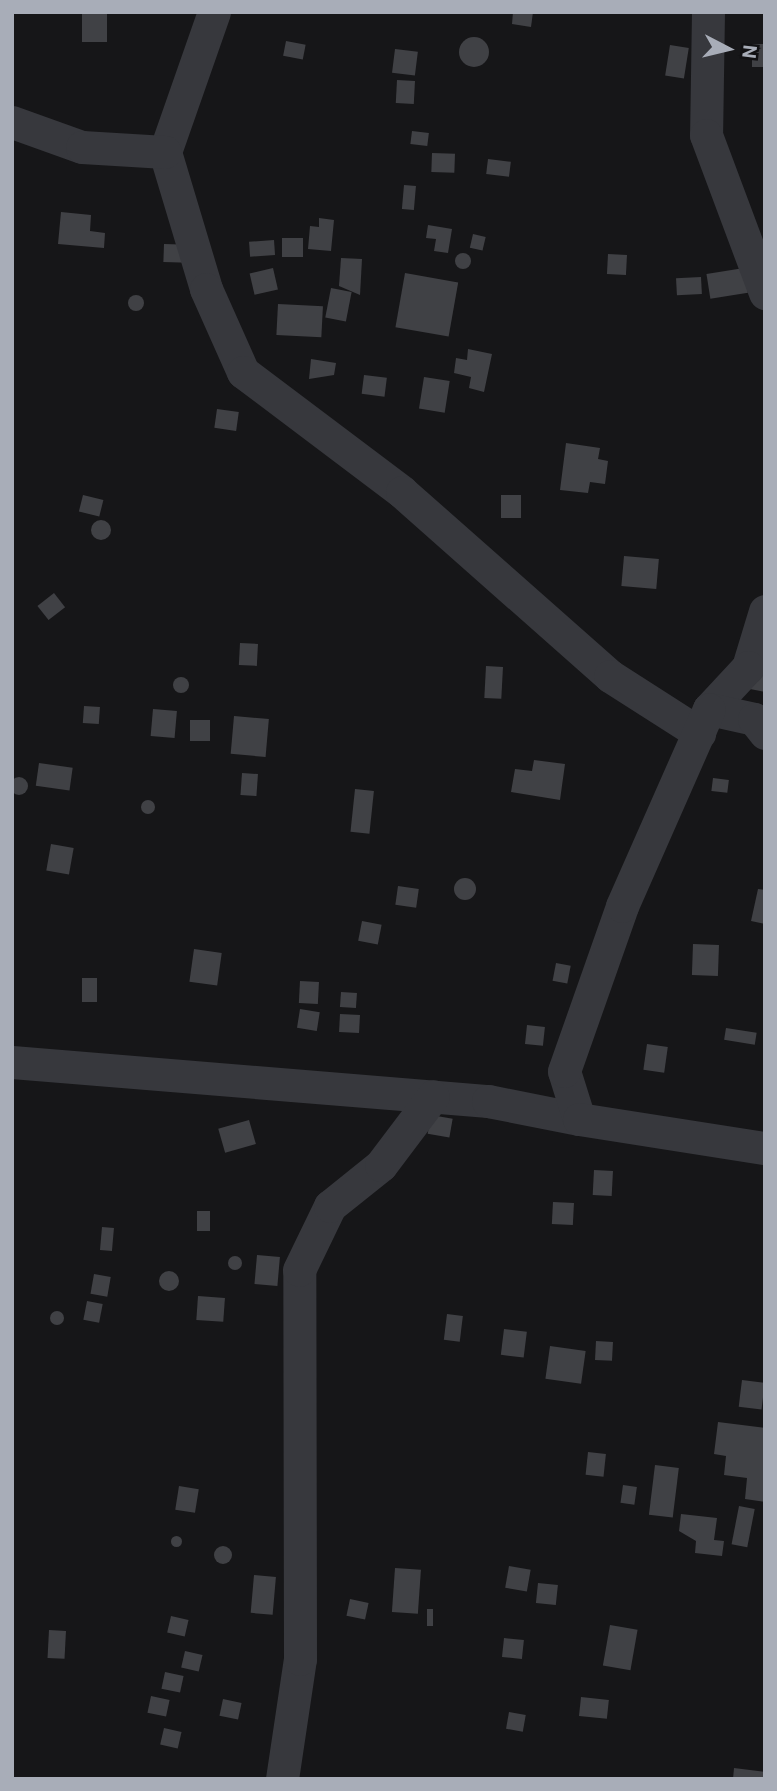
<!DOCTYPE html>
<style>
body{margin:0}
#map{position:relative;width:777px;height:1791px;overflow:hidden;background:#161618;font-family:Roboto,sans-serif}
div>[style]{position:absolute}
.building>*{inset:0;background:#404145;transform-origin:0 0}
.round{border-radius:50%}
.street>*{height:33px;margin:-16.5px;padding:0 16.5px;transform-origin:16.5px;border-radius:16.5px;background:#37383d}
span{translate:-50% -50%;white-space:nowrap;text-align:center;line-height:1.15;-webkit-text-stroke:6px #111113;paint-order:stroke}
.frame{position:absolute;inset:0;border:14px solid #a8adb8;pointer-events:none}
.north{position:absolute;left:693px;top:14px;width:70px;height:70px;-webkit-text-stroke:5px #111113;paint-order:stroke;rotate:97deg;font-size:19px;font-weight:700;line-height:28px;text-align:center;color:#a8adb8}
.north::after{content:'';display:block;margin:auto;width:24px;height:32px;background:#a8adb8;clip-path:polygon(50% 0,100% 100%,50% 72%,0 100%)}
</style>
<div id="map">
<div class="building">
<div style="left:82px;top:12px;width:25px;height:30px"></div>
<div style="clip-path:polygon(513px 12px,533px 12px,531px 27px,512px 24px)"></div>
<div class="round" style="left:459px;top:37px;width:30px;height:30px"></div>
<div style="left:286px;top:41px;width:20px;height:15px;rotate:11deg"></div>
<div style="left:752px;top:44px;width:13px;height:23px"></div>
<div style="left:670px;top:45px;width:19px;height:31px;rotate:9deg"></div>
<div style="left:395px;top:49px;width:23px;height:24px;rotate:7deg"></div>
<div style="left:397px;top:80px;width:18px;height:23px;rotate:3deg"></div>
<div style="left:412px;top:131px;width:17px;height:13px;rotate:7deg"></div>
<div style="left:432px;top:153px;width:23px;height:19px;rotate:2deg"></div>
<div style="left:488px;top:159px;width:23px;height:15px;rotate:7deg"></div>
<div style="left:404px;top:185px;width:12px;height:24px;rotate:5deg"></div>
<div style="clip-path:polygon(61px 212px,91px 215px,90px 231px,105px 233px,104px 248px,58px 244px)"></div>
<div style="clip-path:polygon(319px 218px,334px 220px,331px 251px,308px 249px,310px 226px,319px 227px)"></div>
<div style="clip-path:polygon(428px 225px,452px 229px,448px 253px,434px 251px,436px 239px,426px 238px)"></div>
<div style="left:473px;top:234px;width:13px;height:14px;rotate:13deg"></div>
<div style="left:282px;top:238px;width:21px;height:19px"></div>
<div style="left:274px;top:240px;width:15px;height:25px;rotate:86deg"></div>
<div style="left:164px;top:244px;width:25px;height:18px;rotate:2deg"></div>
<div class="round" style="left:455px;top:253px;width:16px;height:16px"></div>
<div style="left:608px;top:254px;width:19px;height:20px;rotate:3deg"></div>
<div style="clip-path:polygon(341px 258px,362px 259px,360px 295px,339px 286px)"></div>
<div style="left:273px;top:268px;width:22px;height:24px;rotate:77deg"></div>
<div style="left:744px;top:268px;width:25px;height:38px;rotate:81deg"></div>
<div style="left:405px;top:273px;width:54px;height:55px;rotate:10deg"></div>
<div style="left:701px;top:277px;width:17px;height:25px;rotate:87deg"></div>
<div style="left:331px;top:288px;width:21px;height:30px;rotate:11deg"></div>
<div class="round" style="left:128px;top:295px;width:16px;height:16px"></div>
<div style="left:278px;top:304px;width:45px;height:31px;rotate:3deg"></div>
<div style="clip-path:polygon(468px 349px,492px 354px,484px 392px,469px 388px,471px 377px,454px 373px,456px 358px,467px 360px)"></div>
<div style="clip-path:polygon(311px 359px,336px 363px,334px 375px,309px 379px)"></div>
<div style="left:364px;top:375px;width:23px;height:19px;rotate:7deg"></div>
<div style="left:424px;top:377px;width:26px;height:32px;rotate:9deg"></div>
<div style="left:217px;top:409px;width:22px;height:19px;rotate:8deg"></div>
<div style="clip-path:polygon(566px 443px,600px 448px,598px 459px,608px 461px,605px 484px,590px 482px,588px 493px,560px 490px)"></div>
<div style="left:83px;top:495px;width:21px;height:17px;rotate:14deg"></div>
<div style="left:501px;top:495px;width:20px;height:23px"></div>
<div class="round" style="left:91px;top:520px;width:20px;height:20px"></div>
<div style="left:624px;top:556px;width:35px;height:30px;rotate:5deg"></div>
<div style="left:54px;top:593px;width:18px;height:21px;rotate:52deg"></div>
<div style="left:240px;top:643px;width:18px;height:22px;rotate:3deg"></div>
<div style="left:486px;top:666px;width:17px;height:32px;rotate:3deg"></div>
<div style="clip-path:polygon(753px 673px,765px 675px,765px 692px,750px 689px)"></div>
<div class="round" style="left:173px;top:677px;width:16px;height:16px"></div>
<div style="left:84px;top:706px;width:16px;height:17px;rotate:4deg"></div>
<div style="left:153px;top:709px;width:24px;height:27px;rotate:5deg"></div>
<div style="left:234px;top:716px;width:35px;height:38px;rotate:5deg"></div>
<div style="left:190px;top:720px;width:20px;height:21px"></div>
<div style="clip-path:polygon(534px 760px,565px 764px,560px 800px,511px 792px,515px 769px,532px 771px)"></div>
<div style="left:39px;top:763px;width:34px;height:23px;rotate:8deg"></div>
<div style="left:242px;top:773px;width:16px;height:22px;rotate:4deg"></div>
<div class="round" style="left:10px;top:777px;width:18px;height:18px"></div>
<div style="left:713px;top:778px;width:16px;height:13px;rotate:7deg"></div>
<div style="left:355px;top:789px;width:19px;height:43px;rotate:6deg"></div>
<div class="round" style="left:141px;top:800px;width:14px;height:14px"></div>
<div style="left:51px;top:844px;width:23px;height:27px;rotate:10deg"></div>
<div class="round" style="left:454px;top:878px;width:22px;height:22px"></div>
<div style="left:398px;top:886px;width:21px;height:19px;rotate:8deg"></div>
<div style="clip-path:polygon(758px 889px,765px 890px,765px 924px,751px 921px)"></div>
<div style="left:362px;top:921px;width:20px;height:20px;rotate:11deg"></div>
<div style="left:693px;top:944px;width:26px;height:31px;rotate:2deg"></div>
<div style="left:194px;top:949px;width:28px;height:33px;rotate:8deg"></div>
<div style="left:556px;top:963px;width:15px;height:18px;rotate:11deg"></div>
<div style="left:82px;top:978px;width:15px;height:24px"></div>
<div style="left:300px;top:981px;width:19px;height:22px;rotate:3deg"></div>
<div style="left:341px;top:992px;width:16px;height:15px;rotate:4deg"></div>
<div style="left:300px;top:1009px;width:20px;height:19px;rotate:9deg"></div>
<div style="left:340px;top:1014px;width:20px;height:18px;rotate:3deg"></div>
<div style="left:527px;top:1025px;width:18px;height:19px;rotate:6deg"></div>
<div style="left:726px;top:1028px;width:31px;height:12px;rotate:9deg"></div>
<div style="left:647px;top:1044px;width:21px;height:26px;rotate:8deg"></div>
<div style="left:431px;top:1115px;width:22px;height:19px;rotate:10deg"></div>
<div style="left:249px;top:1120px;width:25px;height:32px;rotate:74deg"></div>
<div style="left:594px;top:1170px;width:19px;height:25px;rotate:3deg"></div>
<div style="left:553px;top:1202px;width:21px;height:22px;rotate:3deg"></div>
<div style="left:197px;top:1211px;width:13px;height:20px"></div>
<div style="left:102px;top:1227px;width:12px;height:23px;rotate:5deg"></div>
<div style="left:257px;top:1255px;width:23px;height:29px;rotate:5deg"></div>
<div class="round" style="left:228px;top:1256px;width:14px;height:14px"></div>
<div class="round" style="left:159px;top:1271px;width:20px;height:20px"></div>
<div style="left:94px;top:1274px;width:17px;height:20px;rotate:10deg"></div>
<div style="left:198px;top:1296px;width:27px;height:24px;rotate:4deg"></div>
<div style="left:87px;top:1301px;width:16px;height:19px;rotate:11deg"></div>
<div class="round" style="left:50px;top:1311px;width:14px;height:14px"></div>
<div style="left:447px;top:1314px;width:16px;height:26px;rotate:7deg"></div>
<div style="left:504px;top:1329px;width:23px;height:26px;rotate:7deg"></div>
<div style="left:596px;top:1341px;width:17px;height:19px;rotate:3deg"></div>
<div style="left:550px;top:1346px;width:36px;height:33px;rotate:8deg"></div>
<div style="left:742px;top:1380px;width:23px;height:27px;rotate:7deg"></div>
<div style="clip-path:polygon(718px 1422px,765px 1428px,765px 1502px,745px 1499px,747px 1478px,724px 1475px,726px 1456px,714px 1454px)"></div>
<div style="left:588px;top:1452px;width:18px;height:23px;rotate:6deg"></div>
<div style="left:655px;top:1465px;width:24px;height:50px;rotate:7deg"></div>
<div style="left:623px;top:1485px;width:14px;height:18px;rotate:8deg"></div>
<div style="left:179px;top:1486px;width:20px;height:24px;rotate:9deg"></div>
<div style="left:739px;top:1506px;width:16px;height:39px;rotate:11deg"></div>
<div style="clip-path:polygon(681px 1514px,717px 1518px,714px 1540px,724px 1541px,722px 1556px,695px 1553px,696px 1541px,679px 1531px)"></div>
<div class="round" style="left:170.5px;top:1535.5px;width:11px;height:11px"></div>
<div class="round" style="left:214px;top:1546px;width:18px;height:18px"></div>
<div style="left:509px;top:1566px;width:22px;height:22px;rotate:10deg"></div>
<div style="left:395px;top:1568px;width:26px;height:44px;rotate:4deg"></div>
<div style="left:254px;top:1575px;width:22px;height:38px;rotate:5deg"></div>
<div style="left:538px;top:1583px;width:20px;height:20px;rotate:6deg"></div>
<div style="left:350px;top:1599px;width:19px;height:17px;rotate:12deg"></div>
<div style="left:427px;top:1609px;width:6px;height:17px"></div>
<div style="left:171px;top:1616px;width:18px;height:17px;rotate:13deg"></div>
<div style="left:610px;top:1625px;width:28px;height:41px;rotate:10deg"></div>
<div style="left:49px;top:1630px;width:17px;height:28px;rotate:3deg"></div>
<div style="left:504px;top:1638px;width:20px;height:19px;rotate:6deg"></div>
<div style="left:185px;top:1651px;width:18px;height:17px;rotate:13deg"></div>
<div style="left:165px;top:1672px;width:19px;height:17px;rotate:12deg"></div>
<div style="left:151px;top:1696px;width:19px;height:17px;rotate:12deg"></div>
<div style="left:581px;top:1697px;width:28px;height:19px;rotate:6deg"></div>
<div style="left:223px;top:1699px;width:19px;height:17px;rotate:12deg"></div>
<div style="left:509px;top:1712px;width:17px;height:17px;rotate:10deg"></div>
<div style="left:164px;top:1728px;width:18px;height:17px;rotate:13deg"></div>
<div style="clip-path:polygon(734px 1768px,765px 1772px,765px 1779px,733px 1779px)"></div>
</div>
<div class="street">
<div style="left:214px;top:12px;width:148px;rotate:109.3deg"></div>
<div style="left:165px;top:152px;width:143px;rotate:73.3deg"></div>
<div style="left:206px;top:289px;width:91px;rotate:66deg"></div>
<div style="left:243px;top:372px;width:199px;rotate:37deg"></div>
<div style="left:402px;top:492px;width:278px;rotate:41.5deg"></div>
<div style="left:610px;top:676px;width:106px;rotate:32.6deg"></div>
<div style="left:708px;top:12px;width:123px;rotate:90.9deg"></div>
<div style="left:706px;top:135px;width:169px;rotate:69.5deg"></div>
<div style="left:12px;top:122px;width:74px;rotate:19.7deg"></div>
<div style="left:82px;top:147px;width:83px;rotate:3.4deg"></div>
<div style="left:765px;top:611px;width:59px;rotate:106.9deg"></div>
<div style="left:748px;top:667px;width:57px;rotate:132.9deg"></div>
<div style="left:709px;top:709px;width:46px;rotate:12.5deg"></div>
<div style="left:754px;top:719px;width:18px;rotate:52deg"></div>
<div style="left:12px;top:1062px;width:478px;rotate:4.7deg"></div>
<div style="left:488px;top:1101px;width:93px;rotate:11.2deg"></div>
<div style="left:579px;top:1119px;width:50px;rotate:-107.4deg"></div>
<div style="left:564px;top:1071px;width:175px;rotate:-70.6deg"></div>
<div style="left:622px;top:906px;width:215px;rotate:-66.2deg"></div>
<div style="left:579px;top:1119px;width:188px;rotate:8.9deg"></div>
<div style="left:282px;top:1779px;width:121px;rotate:-81.5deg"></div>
<div style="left:300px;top:1659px;width:389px;rotate:-90.1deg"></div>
<div style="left:299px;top:1270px;width:71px;rotate:-64.2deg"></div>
<div style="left:330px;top:1206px;width:65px;rotate:-38.8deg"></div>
<div style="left:381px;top:1165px;width:86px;rotate:-53deg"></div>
</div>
<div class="frame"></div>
<div class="north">N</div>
</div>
